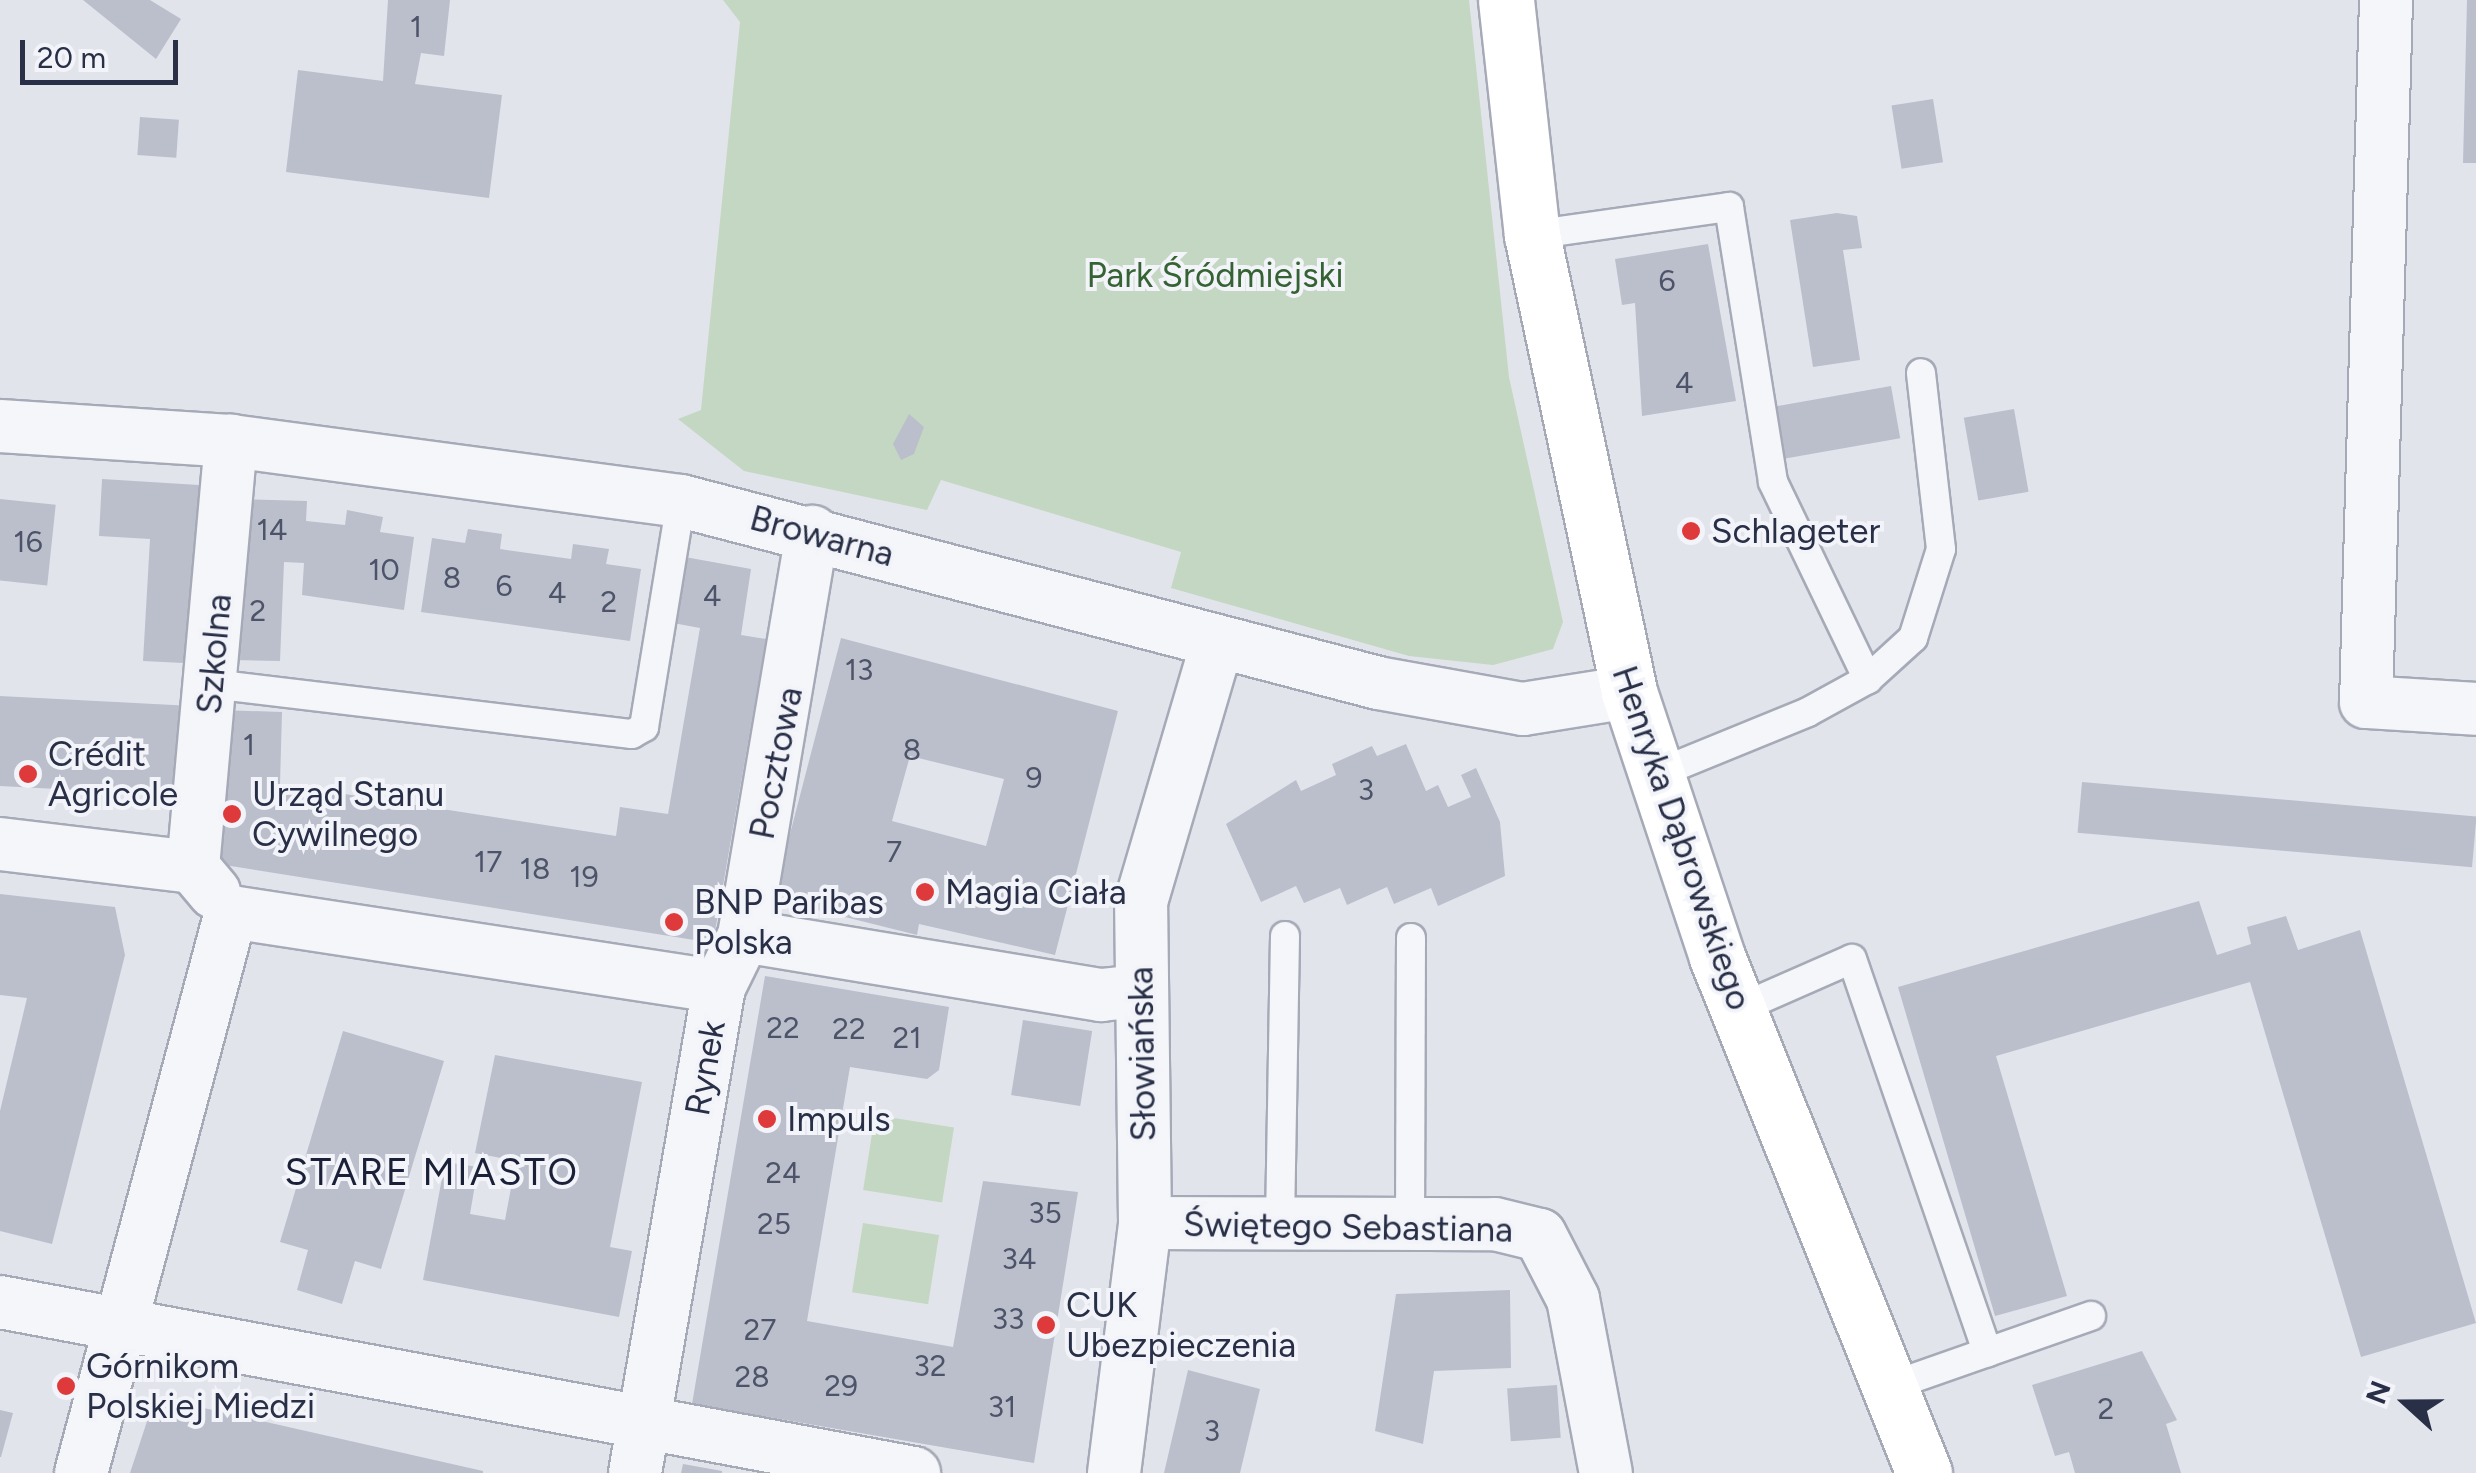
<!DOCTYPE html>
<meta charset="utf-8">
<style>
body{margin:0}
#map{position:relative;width:2476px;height:1473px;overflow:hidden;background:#e2e4ec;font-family:Figtree,sans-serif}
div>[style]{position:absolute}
.green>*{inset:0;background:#c4d7c2;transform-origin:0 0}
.building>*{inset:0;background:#bbbfcc;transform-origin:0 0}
.roads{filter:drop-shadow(2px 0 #a6aab7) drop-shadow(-2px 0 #a6aab7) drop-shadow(0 2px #a6aab7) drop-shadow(0 -2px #a6aab7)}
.lane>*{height:28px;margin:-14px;padding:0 14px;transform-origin:14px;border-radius:14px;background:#f5f6f9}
.street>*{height:52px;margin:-26px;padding:0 26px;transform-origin:26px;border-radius:26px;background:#f5f6f9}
.secondary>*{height:55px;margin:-27.5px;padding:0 27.5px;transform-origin:27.5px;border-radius:27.5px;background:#fff}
.dots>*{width:28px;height:28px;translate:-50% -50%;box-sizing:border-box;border:5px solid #f2f4f9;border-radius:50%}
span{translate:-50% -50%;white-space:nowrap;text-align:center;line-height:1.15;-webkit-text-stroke:8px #f2f4f9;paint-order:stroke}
.number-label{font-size:30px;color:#4d5368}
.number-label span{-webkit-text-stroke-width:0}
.park-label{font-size:35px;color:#366333}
.poi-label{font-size:35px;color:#282f46}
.left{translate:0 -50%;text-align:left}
.street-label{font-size:35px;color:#282f46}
.neighbourhood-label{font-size:38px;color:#1a2037;letter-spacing:2.5px}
.north{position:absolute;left:2356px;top:1353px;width:100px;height:100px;-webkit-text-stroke:8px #f2f4f9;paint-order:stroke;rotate:291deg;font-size:28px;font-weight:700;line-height:40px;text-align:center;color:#282f46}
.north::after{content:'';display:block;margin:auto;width:35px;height:45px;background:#282f46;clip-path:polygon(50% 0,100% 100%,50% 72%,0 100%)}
.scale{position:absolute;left:20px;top:40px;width:158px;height:45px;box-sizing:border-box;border:5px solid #282f46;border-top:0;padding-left:12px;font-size:30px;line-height:35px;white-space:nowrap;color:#282f46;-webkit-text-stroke:8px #f2f4f9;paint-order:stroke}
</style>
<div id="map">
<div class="green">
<div style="clip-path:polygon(723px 0,1469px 0,1509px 377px,1563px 622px,1553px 649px,1493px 665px,1409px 656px,1171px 588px,1181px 552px,941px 480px,927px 510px,744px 471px,678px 419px,701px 410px,740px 22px)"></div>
<div style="left:875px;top:1115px;width:80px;height:76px;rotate:9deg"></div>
<div style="left:863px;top:1223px;width:77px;height:70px;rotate:9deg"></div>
</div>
<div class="building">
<div style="clip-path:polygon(83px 0,150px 0,181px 19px,156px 59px)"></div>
<div style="clip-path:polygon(388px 0,450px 0,444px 56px,421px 53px,415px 84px,502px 95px,489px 198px,286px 172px,298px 70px,383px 81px)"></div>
<div style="clip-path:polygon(2467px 0,2476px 0,2476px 163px,2463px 163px)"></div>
<div style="left:1933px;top:99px;width:64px;height:42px;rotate:81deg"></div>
<div style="left:140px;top:117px;width:39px;height:38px;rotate:4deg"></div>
<div style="clip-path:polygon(1837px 213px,1857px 216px,1862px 248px,1843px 250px,1860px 360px,1813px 367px,1790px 220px)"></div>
<div style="clip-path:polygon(1708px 244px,1736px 401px,1642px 416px,1635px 303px,1622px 305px,1615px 259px)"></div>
<div style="left:1891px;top:386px;width:53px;height:118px;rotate:80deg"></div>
<div style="left:2014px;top:409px;width:84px;height:51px;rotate:80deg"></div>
<div style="clip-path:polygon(909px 414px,924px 427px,914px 454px,901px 460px,893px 444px)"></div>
<div style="clip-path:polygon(102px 479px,215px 486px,203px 664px,143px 661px,150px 539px,99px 536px)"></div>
<div style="left:0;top:499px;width:56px;height:81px;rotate:6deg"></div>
<div style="clip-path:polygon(240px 499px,307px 501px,306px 521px,345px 525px,347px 510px,383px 517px,380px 532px,414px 537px,404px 610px,302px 595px,304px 563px,284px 562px,280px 661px,233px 660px)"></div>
<div style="clip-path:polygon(468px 529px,502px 534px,500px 549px,571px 559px,573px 544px,609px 549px,606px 564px,641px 569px,630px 641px,421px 612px,432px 538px,465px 543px)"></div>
<div style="clip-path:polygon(685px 557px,751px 569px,741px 635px,766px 639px,713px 943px,212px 863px,219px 710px,282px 712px,280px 784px,616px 836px,620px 807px,668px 814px,700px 628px,673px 623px)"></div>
<div style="clip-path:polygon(evenodd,841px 638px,1118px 711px,1055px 955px,919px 924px,917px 935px,797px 905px,778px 880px,841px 638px,910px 756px,1004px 779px,986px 846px,892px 821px,910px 756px)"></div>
<div style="left:0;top:696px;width:193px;height:90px;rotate:3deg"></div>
<div style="clip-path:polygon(1406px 744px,1426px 791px,1438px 785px,1448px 807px,1471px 797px,1461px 775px,1476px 768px,1500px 822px,1505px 876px,1438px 906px,1431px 888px,1394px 904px,1387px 887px,1347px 905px,1340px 888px,1304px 903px,1296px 886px,1261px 902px,1226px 824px,1296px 780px,1301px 791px,1336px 775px,1332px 764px,1372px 746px,1377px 756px)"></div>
<div style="left:2082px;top:782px;width:396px;height:51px;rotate:5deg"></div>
<div style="clip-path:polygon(0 894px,115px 907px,125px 955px,52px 1244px,0 1231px,0 1111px,27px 998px,0 995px)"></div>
<div style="clip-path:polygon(2199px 901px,2217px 955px,2251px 944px,2247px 927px,2286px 916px,2298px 950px,2360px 930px,2476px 1323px,2361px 1357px,2250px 982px,1996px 1056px,2067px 1296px,1995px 1316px,1898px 987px)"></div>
<div style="clip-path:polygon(765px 976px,949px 1007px,939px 1070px,927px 1079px,850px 1067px,807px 1321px,953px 1347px,983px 1181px,1078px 1192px,1034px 1463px,692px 1404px)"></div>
<div style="left:1023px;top:1020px;width:70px;height:76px;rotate:9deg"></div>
<div style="clip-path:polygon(343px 1031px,444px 1061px,381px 1269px,355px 1261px,342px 1304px,297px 1290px,308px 1250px,280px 1242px)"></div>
<div style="clip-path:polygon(495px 1055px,642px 1082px,610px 1247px,632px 1251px,619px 1317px,423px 1280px,445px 1162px,478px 1167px,470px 1214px,505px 1220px,516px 1161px,475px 1153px)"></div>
<div style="clip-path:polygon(1510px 1290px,1511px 1368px,1434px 1371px,1423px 1444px,1375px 1431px,1396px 1294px)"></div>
<div style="clip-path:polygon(2142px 1351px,2177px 1420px,2166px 1424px,2181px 1473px,2075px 1473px,2069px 1452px,2055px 1456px,2032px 1385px)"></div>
<div style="clip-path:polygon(1188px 1370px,1260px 1389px,1240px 1473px,1164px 1473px)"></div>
<div style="left:1557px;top:1385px;width:53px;height:50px;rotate:86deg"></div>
<div style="clip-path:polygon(155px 1397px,483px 1471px,483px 1473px,130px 1473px)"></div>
<div style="clip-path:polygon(0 1410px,13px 1413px,1px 1457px,0 1457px)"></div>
<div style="clip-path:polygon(683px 1464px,722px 1471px,722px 1473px,681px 1473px)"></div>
</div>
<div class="roads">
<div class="lane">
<div style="left:1532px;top:235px;width:199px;rotate:-8.1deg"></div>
<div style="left:1729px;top:207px;width:278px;rotate:80.9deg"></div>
<div style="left:1773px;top:482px;width:219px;rotate:64.3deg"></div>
<div style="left:212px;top:684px;width:423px;rotate:6.8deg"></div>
<div style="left:632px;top:734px;width:14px;rotate:-30deg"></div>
<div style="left:644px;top:727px;width:229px;rotate:-80.7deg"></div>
<div style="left:1654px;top:775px;width:166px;rotate:-22.2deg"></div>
<div style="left:1808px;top:712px;width:68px;rotate:-28.8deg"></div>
<div style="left:1868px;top:679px;width:61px;rotate:-42.3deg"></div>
<div style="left:1913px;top:638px;width:93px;rotate:-72.5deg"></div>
<div style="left:1941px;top:549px;width:177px;rotate:-96.5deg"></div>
<div style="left:1738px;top:1009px;width:124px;rotate:-23.7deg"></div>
<div style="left:1852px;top:959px;width:416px;rotate:71deg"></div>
<div style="left:1280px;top:1223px;width:287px;rotate:-89deg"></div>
<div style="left:1410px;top:1223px;width:285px;rotate:-89.8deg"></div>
<div style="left:1891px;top:1386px;width:212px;rotate:-19.3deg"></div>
</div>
<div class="street">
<div style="left:2386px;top:0;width:702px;rotate:91.63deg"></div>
<div style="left:2366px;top:702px;width:110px;rotate:3.6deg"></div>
<div style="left:0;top:426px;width:231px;rotate:3.7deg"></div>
<div style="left:231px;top:441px;width:454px;rotate:7.6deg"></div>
<div style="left:681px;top:501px;width:720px;rotate:14.63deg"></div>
<div style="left:1378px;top:683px;width:147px;rotate:10.2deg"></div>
<div style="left:1523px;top:709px;width:107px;rotate:-9.1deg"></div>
<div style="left:0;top:844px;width:194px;rotate:6.8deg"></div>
<div style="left:193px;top:867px;width:33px;rotate:50deg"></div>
<div style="left:193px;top:867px;width:428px;rotate:-84.9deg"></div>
<div style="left:231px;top:912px;width:494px;rotate:8.7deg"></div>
<div style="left:744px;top:936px;width:362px;rotate:9.4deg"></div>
<div style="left:1101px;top:995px;width:38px;rotate:-6deg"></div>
<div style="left:1145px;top:1223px;width:350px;rotate:0.2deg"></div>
<div style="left:1495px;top:1224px;width:46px;rotate:13.7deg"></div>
<div style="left:1540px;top:1235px;width:72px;rotate:62.7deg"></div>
<div style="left:1573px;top:1299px;width:177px;rotate:79.3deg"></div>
<div style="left:0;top:1302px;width:930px;rotate:10.6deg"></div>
<div style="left:81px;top:1473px;width:581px;rotate:-75.03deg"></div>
<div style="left:635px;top:1473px;width:493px;rotate:-80.2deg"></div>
<div style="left:719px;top:987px;width:57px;rotate:-63.9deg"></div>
<div style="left:744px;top:936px;width:410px;rotate:-80.4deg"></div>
<div style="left:1114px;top:1473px;width:252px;rotate:-82.9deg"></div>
<div style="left:1145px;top:1223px;width:321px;rotate:-90.7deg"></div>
<div style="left:1141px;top:902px;width:270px;rotate:-73.6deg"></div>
</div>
<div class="secondary">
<div style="left:1506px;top:0;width:236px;rotate:83.7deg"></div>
<div style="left:1532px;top:235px;width:467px;rotate:78deg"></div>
<div style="left:1629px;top:692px;width:279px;rotate:71.6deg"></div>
<div style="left:1717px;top:957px;width:556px;rotate:68.14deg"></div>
</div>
</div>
<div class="dots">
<div style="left:1691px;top:531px;background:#de3a3c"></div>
<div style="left:28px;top:774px;background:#de3a3c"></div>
<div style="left:232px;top:814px;background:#de3a3c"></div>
<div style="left:925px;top:892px;background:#de3a3c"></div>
<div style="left:674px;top:922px;background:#de3a3c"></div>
<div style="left:767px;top:1119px;background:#de3a3c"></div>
<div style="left:1046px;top:1325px;background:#de3a3c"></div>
<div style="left:66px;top:1386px;background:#de3a3c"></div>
</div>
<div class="number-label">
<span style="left:416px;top:27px">1</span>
<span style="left:1667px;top:281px">6</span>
<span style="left:1684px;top:383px">4</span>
<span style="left:272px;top:530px">14</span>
<span style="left:28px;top:542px">16</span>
<span style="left:384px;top:570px">10</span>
<span style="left:452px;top:578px">8</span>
<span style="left:504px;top:586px">6</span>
<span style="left:557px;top:593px">4</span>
<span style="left:712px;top:596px">4</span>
<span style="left:609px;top:602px">2</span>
<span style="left:258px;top:611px">2</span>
<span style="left:859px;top:670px">13</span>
<span style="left:249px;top:745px">1</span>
<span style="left:912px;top:750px">8</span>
<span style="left:1034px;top:778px">9</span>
<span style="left:1366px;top:790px">3</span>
<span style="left:894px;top:852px">7</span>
<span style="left:488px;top:862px">17</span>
<span style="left:535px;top:869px">18</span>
<span style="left:584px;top:877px">19</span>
<span style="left:783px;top:1028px">22</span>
<span style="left:849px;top:1029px">22</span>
<span style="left:907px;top:1038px">21</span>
<span style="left:783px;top:1173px">24</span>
<span style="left:1045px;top:1213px">35</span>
<span style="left:774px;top:1224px">25</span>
<span style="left:1019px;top:1259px">34</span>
<span style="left:1008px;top:1319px">33</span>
<span style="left:760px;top:1330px">27</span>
<span style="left:930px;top:1366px">32</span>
<span style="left:752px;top:1377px">28</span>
<span style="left:841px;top:1386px">29</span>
<span style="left:1002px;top:1407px">31</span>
<span style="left:2106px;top:1409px">2</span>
<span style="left:1212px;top:1431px">3</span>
</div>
<div class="park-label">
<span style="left:1215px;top:275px">Park Śródmiejski</span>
</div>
<div class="poi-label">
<span class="left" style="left:1711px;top:531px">Schlageter</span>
<span class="left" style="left:48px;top:774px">Crédit<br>Agricole</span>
<span class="left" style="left:252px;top:814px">Urząd Stanu<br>Cywilnego</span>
<span class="left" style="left:945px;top:892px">Magia Ciała</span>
<span class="left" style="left:694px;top:922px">BNP Paribas<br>Polska</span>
<span class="left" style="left:787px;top:1119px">Impuls</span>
<span class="left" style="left:1066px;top:1325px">CUK<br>Ubezpieczenia</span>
<span class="left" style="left:86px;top:1386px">Górnikom<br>Polskiej Miedzi</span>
</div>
<div class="street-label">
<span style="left:822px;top:536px;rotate:15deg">Browarna</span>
<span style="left:214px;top:654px;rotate:-85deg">Szkolna</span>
<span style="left:776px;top:763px;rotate:-79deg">Pocztowa</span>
<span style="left:1682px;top:838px;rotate:71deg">Henryka Dąbrowskiego</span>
<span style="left:1142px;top:1054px;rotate:-91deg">Słowiańska</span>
<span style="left:705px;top:1068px;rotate:-80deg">Rynek</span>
<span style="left:1348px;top:1227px;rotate:1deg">Świętego Sebastiana</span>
</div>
<div class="neighbourhood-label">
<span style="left:432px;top:1173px">STARE MIASTO</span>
</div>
<div class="north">N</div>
<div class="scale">20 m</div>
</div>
